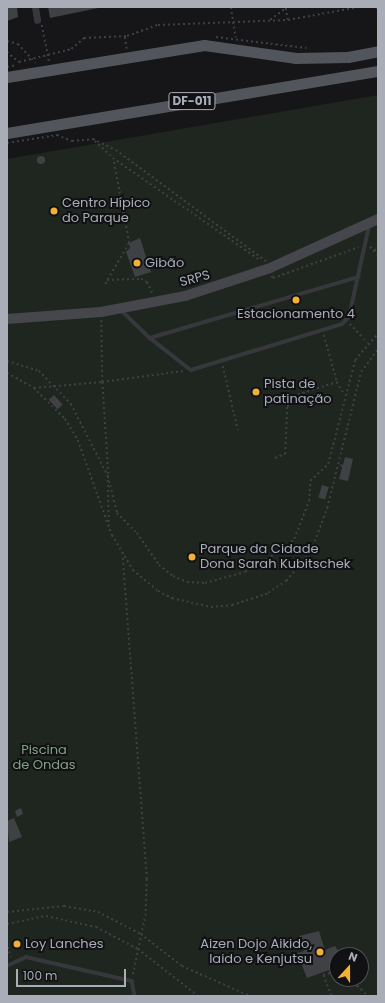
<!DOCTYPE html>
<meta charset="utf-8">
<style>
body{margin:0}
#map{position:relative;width:385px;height:1003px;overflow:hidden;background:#161618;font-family:Poppins,sans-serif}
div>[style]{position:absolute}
.green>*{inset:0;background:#1e261f}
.building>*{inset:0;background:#404145;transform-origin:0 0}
.round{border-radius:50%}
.path>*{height:1.5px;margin-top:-0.75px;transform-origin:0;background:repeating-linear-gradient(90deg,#3d3f44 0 2px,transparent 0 5px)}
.lane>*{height:3.5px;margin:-1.75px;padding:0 1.75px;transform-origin:1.75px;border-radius:1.75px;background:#37383d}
.street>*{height:7px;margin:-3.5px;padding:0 3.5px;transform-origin:3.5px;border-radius:3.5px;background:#37383d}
.secondary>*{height:10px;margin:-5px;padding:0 5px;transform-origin:5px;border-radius:5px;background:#45474d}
.primary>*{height:11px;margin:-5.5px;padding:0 5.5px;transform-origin:5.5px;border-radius:5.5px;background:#53555c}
.dots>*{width:11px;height:11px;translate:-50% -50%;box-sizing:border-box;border:2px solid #111113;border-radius:50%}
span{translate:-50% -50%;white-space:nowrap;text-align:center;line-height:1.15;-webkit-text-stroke:4px #111113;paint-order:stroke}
.shield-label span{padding:1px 3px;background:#111113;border:1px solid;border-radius:3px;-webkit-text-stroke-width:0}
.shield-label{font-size:12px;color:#a8adb8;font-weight:700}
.poi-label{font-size:13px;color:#a8adb8}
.left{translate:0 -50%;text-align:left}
.right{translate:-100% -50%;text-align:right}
.street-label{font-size:13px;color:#a8adb8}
.park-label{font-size:13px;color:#7fa381}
.frame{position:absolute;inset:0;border:8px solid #a8adb8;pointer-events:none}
.north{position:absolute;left:329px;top:947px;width:40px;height:40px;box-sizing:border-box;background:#111113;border:1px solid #4d4f55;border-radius:50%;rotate:21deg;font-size:11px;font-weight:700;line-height:16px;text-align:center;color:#a8adb8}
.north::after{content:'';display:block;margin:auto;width:14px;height:18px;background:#f2b134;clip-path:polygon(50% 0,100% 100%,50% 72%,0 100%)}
.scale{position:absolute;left:16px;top:969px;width:110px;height:18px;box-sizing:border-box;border:2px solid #a8adb8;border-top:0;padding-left:5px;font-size:12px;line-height:14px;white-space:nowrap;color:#a8adb8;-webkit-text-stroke:3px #111113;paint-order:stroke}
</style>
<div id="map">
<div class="green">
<div style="clip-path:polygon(evenodd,378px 95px,378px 996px,7px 996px,7px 159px,378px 95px,337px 955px,361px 955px,361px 979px,337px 979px,337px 955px)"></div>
</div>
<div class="building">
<div style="clip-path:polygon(7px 7px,17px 7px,18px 17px,7px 21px)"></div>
<div style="clip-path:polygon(48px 7px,103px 7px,50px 18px)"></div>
<div class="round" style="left:37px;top:156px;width:8px;height:8px"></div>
<div style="clip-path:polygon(140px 238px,151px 272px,135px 277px,126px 252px,130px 248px,129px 243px)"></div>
<div style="left:54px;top:395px;width:13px;height:7px;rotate:48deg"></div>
<div style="clip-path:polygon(345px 457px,353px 459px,348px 481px,339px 479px,342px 468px,340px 464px,343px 465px)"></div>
<div style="left:322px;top:485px;width:7px;height:13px;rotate:16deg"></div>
<div style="clip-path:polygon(21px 808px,23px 814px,17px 817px,15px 811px)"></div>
<div style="clip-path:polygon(14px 818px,22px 837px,9px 842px,7px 821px)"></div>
<div style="clip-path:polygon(319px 931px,325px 950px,335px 946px,341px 955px,334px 954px,337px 957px,337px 967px,307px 978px,297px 953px,304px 951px,299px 936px)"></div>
</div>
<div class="path">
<div style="left:231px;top:7px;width:31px;rotate:81deg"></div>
<div style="left:377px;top:7px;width:5px;rotate:79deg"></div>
<div style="left:286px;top:8px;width:12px;rotate:81deg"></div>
<div style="left:270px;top:20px;width:20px;rotate:-37deg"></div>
<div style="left:42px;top:25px;width:38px;rotate:79deg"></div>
<div style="left:125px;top:37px;width:12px;rotate:81deg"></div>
<div style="left:216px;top:37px;width:91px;rotate:7deg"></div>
<div style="left:7px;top:41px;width:11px;rotate:15deg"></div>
<div style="left:18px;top:44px;width:26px;rotate:47deg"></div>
<div style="left:7px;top:52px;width:16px;rotate:40deg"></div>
<div style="left:19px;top:62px;width:54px;rotate:-14deg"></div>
<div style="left:71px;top:49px;width:17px;rotate:-40deg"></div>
<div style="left:84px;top:38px;width:43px;rotate:-2.7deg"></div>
<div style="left:127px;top:36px;width:33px;rotate:-20deg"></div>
<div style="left:158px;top:25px;width:130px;rotate:-2.2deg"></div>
<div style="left:288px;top:20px;width:72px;rotate:-10.4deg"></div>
<div style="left:7px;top:67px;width:10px;rotate:-11deg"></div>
<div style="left:95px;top:141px;width:25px;rotate:43deg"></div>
<div style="left:113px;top:158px;width:180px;rotate:34.8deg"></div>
<div style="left:7px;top:143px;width:51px;rotate:-9.1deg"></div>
<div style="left:57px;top:135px;width:16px;rotate:22deg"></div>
<div style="left:72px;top:141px;width:21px;rotate:-5deg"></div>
<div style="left:93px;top:139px;width:25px;rotate:26deg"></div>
<div style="left:116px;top:150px;width:187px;rotate:36.5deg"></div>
<div style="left:370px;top:247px;width:11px;rotate:45deg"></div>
<div style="left:370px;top:247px;width:9px;rotate:27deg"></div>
<div style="left:272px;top:276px;width:2px;rotate:63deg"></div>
<div style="left:273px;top:278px;width:91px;rotate:-19.8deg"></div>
<div style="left:107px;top:280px;width:34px;rotate:-2deg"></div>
<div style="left:141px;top:279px;width:7px;rotate:27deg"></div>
<div style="left:147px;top:282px;width:13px;rotate:63deg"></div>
<div style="left:105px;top:284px;width:48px;rotate:-59.7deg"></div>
<div style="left:129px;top:243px;width:86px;rotate:-100.7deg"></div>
<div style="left:350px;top:324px;width:26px;rotate:47deg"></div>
<div style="left:324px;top:335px;width:49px;rotate:74.5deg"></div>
<div style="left:337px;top:382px;width:14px;rotate:60deg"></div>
<div style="left:7px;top:361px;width:34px;rotate:17deg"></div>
<div style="left:39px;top:371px;width:46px;rotate:45.9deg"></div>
<div style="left:71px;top:404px;width:81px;rotate:62.8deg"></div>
<div style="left:108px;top:476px;width:38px;rotate:76deg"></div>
<div style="left:117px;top:513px;width:28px;rotate:45deg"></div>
<div style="left:137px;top:533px;width:39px;rotate:55deg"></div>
<div style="left:159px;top:565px;width:18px;rotate:38deg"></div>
<div style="left:173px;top:576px;width:15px;rotate:23deg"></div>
<div style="left:187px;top:582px;width:18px;rotate:3deg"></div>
<div style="left:205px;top:583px;width:41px;rotate:-15.4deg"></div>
<div style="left:245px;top:572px;width:50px;rotate:-31.2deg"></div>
<div style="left:288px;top:546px;width:9px;rotate:-49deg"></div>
<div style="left:294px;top:539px;width:41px;rotate:-68.5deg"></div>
<div style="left:309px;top:501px;width:20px;rotate:-87deg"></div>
<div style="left:310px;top:481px;width:25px;rotate:-43deg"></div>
<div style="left:328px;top:464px;width:107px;rotate:-75.4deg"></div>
<div style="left:355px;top:360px;width:35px;rotate:-49deg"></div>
<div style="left:223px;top:366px;width:66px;rotate:76.8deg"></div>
<div style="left:7px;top:373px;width:31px;rotate:29deg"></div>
<div style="left:34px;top:388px;width:44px;rotate:45deg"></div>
<div style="left:65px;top:419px;width:25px;rotate:58deg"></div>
<div style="left:78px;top:440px;width:101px;rotate:70.3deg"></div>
<div style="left:112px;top:535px;width:41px;rotate:59deg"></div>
<div style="left:133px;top:570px;width:33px;rotate:40deg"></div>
<div style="left:158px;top:591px;width:16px;rotate:27deg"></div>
<div style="left:172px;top:598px;width:40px;rotate:13deg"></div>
<div style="left:211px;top:607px;width:21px;rotate:-5deg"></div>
<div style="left:232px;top:605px;width:38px;rotate:-18deg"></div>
<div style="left:268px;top:593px;width:22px;rotate:-34deg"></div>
<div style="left:286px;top:581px;width:39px;rotate:-50deg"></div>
<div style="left:311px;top:551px;width:46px;rotate:-69.6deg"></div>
<div style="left:327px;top:508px;width:140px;rotate:-76deg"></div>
<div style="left:361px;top:372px;width:29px;rotate:-54deg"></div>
<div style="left:34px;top:388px;width:68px;rotate:-5deg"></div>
<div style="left:102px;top:382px;width:62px;rotate:-90.9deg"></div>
<div style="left:275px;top:458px;width:11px;rotate:-22deg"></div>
<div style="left:285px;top:454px;width:47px;rotate:-87.6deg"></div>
<div style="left:287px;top:407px;width:13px;rotate:-61deg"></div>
<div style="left:293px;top:396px;width:46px;rotate:-17.7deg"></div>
<div style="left:108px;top:474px;width:92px;rotate:-93.7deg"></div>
<div style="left:102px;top:382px;width:82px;rotate:-7.7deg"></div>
<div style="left:108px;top:480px;width:42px;rotate:88.6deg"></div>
<div style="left:123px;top:558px;width:322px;rotate:85.7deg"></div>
<div style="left:147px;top:879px;width:35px;rotate:92deg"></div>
<div style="left:146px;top:914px;width:62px;rotate:102deg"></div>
<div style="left:7px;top:912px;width:57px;rotate:-6deg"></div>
<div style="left:64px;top:906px;width:35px;rotate:10deg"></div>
<div style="left:98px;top:912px;width:48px;rotate:27.1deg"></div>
<div style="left:141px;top:934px;width:52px;rotate:38deg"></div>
<div style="left:182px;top:966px;width:74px;rotate:23.8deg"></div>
<div style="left:7px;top:924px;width:40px;rotate:-12deg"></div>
<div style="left:46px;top:916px;width:51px;rotate:12.4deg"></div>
<div style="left:96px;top:927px;width:47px;rotate:27.6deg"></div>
<div style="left:138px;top:949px;width:76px;rotate:38.1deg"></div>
<div style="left:7px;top:942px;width:16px;rotate:76deg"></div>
<div style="left:350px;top:979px;width:25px;rotate:43deg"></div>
<div style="left:331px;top:996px;width:22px;rotate:-111deg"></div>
<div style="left:323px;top:975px;width:15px;rotate:-16deg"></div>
</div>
<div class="lane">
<div style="left:122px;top:311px;width:39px;rotate:44deg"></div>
<div style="left:150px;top:338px;width:52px;rotate:38deg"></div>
<div style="left:191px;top:370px;width:158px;rotate:-16.9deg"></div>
<div style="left:342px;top:324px;width:10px;rotate:-45deg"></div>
<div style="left:349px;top:317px;width:93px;rotate:-77.6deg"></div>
<div style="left:150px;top:338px;width:217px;rotate:-16.3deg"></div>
<div style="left:7px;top:966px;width:21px;rotate:-25deg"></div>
<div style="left:26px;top:957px;width:109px;rotate:12.8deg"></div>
<div style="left:132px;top:981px;width:15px;rotate:79deg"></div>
</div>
<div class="street">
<div style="left:35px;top:7px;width:13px;rotate:81deg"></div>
</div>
<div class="secondary">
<div style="left:7px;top:319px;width:94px;rotate:-4.3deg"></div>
<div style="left:101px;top:312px;width:86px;rotate:-10.8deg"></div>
<div style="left:185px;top:296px;width:89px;rotate:-18.2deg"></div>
<div style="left:270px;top:268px;width:119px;rotate:-24.4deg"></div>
</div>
<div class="primary">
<div style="left:7px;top:77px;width:200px;rotate:-9.2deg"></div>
<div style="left:204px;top:45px;width:93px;rotate:8deg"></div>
<div style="left:296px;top:58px;width:52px;rotate:-1.1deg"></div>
<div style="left:348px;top:57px;width:31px;rotate:-11deg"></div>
<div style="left:7px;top:133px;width:376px;rotate:-9.5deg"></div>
</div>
<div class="dots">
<div style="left:54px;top:211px;background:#f2b134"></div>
<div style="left:137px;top:263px;background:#f2b134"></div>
<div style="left:296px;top:300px;background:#f2b134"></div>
<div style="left:256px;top:392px;background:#f2b134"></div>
<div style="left:192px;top:557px;background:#f2b134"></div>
<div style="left:17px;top:944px;background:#f2b134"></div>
<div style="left:320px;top:952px;background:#f2b134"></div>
</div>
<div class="shield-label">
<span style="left:192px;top:101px">DF-011</span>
</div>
<div class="poi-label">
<span class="left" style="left:62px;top:211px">Centro Hípico<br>do Parque</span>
<span class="left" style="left:145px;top:263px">Gibão</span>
<span style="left:296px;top:314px">Estacionamento 4</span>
<span class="left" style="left:264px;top:392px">Pista de<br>patinação</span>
<span class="left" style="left:200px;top:557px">Parque da Cidade<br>Dona Sarah Kubitschek</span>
<span class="left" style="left:25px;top:944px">Loy Lanches</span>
<span class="right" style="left:312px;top:952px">Aizen Dojo Aikido,<br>Iaido e Kenjutsu</span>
</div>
<div class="street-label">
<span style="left:195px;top:279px;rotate:-15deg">SRPS</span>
</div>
<div class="park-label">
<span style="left:44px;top:758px">Piscina<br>de Ondas</span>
</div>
<div class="frame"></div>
<div class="north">N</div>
<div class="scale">100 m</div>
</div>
